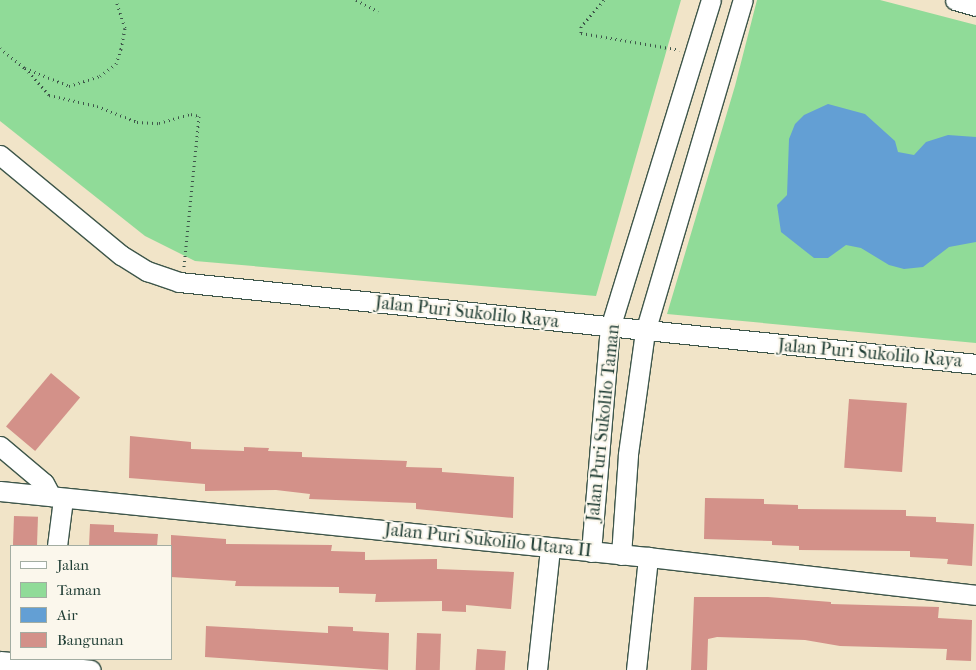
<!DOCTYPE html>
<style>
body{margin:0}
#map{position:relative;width:976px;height:670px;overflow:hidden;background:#f1e4c8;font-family:"IM FELL French Canon",serif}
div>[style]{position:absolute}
.green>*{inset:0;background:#90db98}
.water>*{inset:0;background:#639fd4}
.building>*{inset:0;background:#d39189;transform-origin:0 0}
.path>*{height:3px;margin-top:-1.5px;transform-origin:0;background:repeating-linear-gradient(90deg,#3e564a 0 1px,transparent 0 5px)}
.roads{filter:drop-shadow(1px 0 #3e564a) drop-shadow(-1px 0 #3e564a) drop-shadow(0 1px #3e564a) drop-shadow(0 -1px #3e564a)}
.minor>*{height:19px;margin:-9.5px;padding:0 9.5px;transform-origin:9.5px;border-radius:9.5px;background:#fff}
span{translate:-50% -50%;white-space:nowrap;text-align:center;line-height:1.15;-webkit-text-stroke:4px #fbf7ec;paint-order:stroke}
.street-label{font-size:18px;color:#1f3d34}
.legend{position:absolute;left:10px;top:545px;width:162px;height:115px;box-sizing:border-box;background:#fbf7ec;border:1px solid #a3ada2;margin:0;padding:6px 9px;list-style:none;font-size:15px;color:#1f3d34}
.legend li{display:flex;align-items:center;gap:10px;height:25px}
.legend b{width:25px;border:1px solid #a3ada2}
</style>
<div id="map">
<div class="green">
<div style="clip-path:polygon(0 0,681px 0,596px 296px,195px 261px,145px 236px,0 121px)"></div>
<div style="clip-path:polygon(757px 0,880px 0,976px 25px,976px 343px,667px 314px,735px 86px)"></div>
</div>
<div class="water">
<div style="clip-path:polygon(828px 104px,865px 114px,895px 141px,898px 152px,914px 155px,926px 142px,948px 135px,976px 137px,976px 242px,949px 247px,923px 267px,904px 269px,889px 265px,861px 248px,846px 245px,828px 258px,814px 258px,781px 232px,777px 205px,787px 195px,789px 139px,795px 124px,804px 115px)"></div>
</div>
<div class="building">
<div style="left:51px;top:373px;width:38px;height:70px;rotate:40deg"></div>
<div style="left:849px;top:399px;width:58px;height:69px;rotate:4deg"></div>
<div style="clip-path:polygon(130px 436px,191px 442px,191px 449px,244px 451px,244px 447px,269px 448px,268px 451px,302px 452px,302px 457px,407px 461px,406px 467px,442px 468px,442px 472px,514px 477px,513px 518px,416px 509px,416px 503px,309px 499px,310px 494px,276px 490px,205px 491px,205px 484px,129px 478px)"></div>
<div style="clip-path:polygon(705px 498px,764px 499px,764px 504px,798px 505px,798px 509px,906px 510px,906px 516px,936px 517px,936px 522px,974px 524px,972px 566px,947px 564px,948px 559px,910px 557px,910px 551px,799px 550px,799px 546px,772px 545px,772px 541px,704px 539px)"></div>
<div style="left:14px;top:516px;width:24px;height:30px;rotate:2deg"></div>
<div style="clip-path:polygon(90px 524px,114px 525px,114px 532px,158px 534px,157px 546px,89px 546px)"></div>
<div style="clip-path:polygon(171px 535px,226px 539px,226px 544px,332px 545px,331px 551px,365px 552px,365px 560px,437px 559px,437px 569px,514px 572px,511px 609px,466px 605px,466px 612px,442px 611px,442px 601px,375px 602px,376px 594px,339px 593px,339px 587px,235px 586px,236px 581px,171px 577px)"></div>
<div style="clip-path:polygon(694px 597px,768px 597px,831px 602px,831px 604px,939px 607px,938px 618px,972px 620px,971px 661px,946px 660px,947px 649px,840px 646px,805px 640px,717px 637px,708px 639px,707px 670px,691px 670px)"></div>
<div style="clip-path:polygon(206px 626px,328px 633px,328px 626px,353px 627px,353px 631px,389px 633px,388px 670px,205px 657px)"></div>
<div style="left:417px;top:633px;width:24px;height:37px;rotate:2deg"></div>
<div style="left:477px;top:649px;width:29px;height:21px;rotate:4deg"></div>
</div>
<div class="path">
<div style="left:356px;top:0;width:25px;rotate:27deg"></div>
<div style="left:604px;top:0;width:35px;rotate:131deg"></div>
<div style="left:581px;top:26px;width:7px;rotate:90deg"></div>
<div style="left:581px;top:33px;width:100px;rotate:9.7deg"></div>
<div style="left:0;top:48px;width:32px;rotate:39deg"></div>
<div style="left:25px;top:68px;width:36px;rotate:48deg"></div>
<div style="left:49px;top:95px;width:49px;rotate:12.9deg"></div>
<div style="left:97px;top:106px;width:43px;rotate:21.8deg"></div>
<div style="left:137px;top:122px;width:22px;rotate:3deg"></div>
<div style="left:159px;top:123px;width:33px;rotate:-16deg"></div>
<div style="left:191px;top:114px;width:8px;rotate:14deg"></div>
<div style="left:199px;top:116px;width:152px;rotate:95.7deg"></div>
<div style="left:25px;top:68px;width:48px;rotate:22.2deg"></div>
<div style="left:69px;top:86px;width:33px;rotate:-18deg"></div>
<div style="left:100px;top:76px;width:20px;rotate:-37deg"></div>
<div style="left:116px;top:64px;width:16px;rotate:-72deg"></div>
<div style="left:121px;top:49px;width:21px;rotate:-79deg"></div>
<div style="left:125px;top:28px;width:29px;rotate:-108deg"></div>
</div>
<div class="roads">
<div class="minor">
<div style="left:955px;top:0;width:22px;rotate:16deg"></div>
<div style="left:0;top:155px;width:157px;rotate:39.6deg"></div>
<div style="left:121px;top:255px;width:31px;rotate:32deg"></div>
<div style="left:147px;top:271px;width:34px;rotate:19deg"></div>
<div style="left:179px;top:282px;width:801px;rotate:5.87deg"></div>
<div style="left:0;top:446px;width:57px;rotate:40.1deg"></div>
<div style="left:44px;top:483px;width:15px;rotate:62deg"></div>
<div style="left:0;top:491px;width:651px;rotate:5.82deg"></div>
<div style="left:648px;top:557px;width:330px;rotate:6.6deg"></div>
<div style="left:57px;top:546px;width:47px;rotate:-82.7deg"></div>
<div style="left:591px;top:552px;width:225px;rotate:-85.2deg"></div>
<div style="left:610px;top:328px;width:343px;rotate:-72.9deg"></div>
<div style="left:621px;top:555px;width:101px;rotate:-86deg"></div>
<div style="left:628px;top:454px;width:123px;rotate:-82.1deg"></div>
<div style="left:645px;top:332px;width:346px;rotate:-73.6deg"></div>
<div style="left:0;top:661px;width:91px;rotate:5.6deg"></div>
<div style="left:537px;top:670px;width:123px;rotate:-83.9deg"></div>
<div style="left:636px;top:670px;width:114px;rotate:-83.9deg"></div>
</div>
</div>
<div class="street-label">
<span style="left:467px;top:313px;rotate:6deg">Jalan Puri Sukolilo Raya</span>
<span style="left:870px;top:354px;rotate:5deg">Jalan Puri Sukolilo Raya</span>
<span style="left:604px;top:423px;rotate:-84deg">Jalan Puri Sukolilo Taman</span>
<span style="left:488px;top:541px;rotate:6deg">Jalan Puri Sukolilo Utara II</span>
</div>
<ul class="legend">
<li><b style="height:6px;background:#fff"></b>Jalan</li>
<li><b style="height:14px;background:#90db98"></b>Taman</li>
<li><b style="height:14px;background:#639fd4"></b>Air</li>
<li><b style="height:14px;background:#d39189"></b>Bangunan</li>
</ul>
</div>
